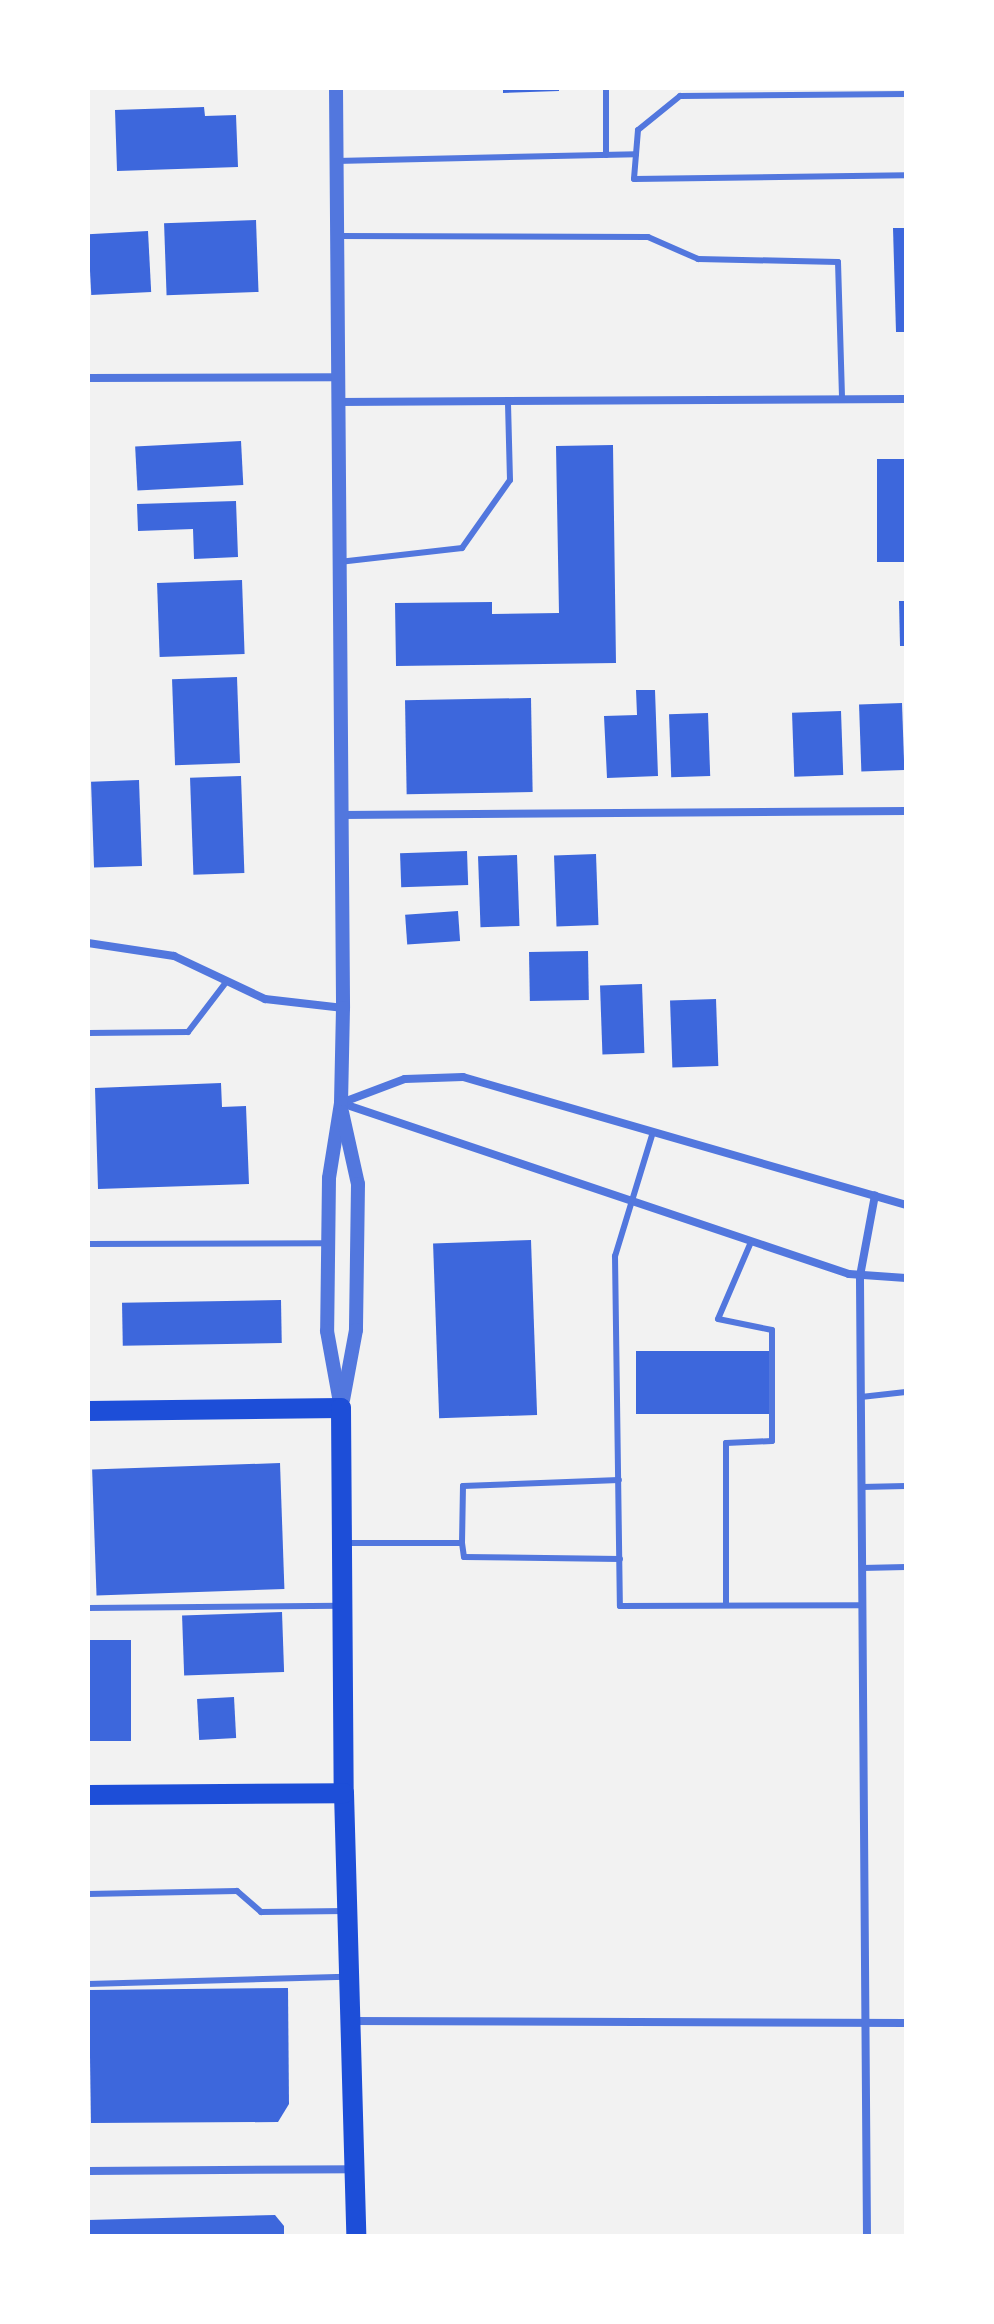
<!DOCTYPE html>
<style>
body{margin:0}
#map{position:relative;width:994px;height:2324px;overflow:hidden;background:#f2f2f2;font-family:Signika,sans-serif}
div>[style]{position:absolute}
.building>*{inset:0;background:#3d67dc;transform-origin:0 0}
.service>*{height:6px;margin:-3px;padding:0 3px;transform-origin:3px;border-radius:3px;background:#5277de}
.minor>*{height:8px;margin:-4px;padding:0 4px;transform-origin:4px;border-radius:4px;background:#5277de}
.tertiary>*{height:14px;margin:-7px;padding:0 7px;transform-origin:7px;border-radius:7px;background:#5277de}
.primary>*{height:20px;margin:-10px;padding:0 10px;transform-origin:10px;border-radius:10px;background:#1d4ed8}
span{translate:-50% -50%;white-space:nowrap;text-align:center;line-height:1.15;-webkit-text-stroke:6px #fff;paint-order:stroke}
.frame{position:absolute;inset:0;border:90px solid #fff;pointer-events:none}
</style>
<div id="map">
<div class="building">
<div style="clip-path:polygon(503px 88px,559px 88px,559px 91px,503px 93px)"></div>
<div style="clip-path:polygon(204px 107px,205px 116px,236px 115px,238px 167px,117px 171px,115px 110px)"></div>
<div style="left:256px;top:220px;width:72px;height:92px;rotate:88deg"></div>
<div style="clip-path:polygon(893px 228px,906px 228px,906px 332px,896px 332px)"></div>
<div style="left:148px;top:231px;width:61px;height:60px;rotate:87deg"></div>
<div style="left:241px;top:441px;width:44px;height:106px;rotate:87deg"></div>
<div style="clip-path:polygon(613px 445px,616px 663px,396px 666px,395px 603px,492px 602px,492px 614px,559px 613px,556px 446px)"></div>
<div style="left:906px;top:459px;width:103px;height:29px;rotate:90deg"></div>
<div style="clip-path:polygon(236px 501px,238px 557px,194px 559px,193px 529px,138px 531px,137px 504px)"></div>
<div style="left:242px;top:580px;width:74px;height:85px;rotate:88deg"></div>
<div style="clip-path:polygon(899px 601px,906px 601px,906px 646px,900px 646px)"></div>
<div style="left:237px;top:677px;width:86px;height:65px;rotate:88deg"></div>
<div style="clip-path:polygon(636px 690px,655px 690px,658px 776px,607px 778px,604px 716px,637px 715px)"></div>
<div style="left:531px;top:698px;width:94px;height:126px;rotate:89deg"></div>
<div style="left:902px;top:703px;width:67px;height:43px;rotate:88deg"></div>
<div style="left:841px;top:711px;width:64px;height:49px;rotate:88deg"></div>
<div style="left:708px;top:713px;width:63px;height:39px;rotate:88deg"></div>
<div style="left:241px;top:776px;width:97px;height:51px;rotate:88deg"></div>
<div style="left:139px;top:780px;width:86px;height:48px;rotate:88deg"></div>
<div style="left:467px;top:851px;width:34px;height:67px;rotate:88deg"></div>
<div style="left:596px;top:854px;width:71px;height:42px;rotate:88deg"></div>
<div style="left:517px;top:855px;width:71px;height:39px;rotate:88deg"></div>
<div style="left:458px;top:911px;width:30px;height:53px;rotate:86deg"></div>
<div style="left:588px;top:951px;width:49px;height:59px;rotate:89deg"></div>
<div style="left:642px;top:984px;width:69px;height:42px;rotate:88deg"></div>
<div style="left:716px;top:999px;width:67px;height:46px;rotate:88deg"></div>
<div style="clip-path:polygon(221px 1083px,222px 1107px,246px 1106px,249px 1184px,98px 1189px,95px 1088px)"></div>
<div style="left:531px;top:1240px;width:175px;height:98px;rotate:88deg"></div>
<div style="left:281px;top:1300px;width:43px;height:159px;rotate:89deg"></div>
<div style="left:636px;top:1351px;width:133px;height:63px"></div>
<div style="left:280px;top:1463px;width:126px;height:188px;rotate:88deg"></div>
<div style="left:282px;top:1612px;width:60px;height:100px;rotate:88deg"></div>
<div style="left:131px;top:1640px;width:101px;height:43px;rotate:90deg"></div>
<div style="left:234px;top:1697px;width:41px;height:37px;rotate:87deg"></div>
<div style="clip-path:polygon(288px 1988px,289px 2104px,278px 2122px,91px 2123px,89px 1990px)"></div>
<div style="clip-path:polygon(275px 2215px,284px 2226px,284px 2236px,88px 2236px,88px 2220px)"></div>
</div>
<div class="service">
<div style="left:906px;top:94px;width:226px;rotate:179.5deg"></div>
<div style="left:680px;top:96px;width:54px;rotate:141deg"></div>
<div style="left:638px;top:130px;width:49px;rotate:94.7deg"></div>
<div style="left:634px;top:179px;width:272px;rotate:-0.8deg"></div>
<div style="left:606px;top:155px;width:67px;rotate:-90deg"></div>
<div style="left:336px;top:161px;width:300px;rotate:-1.3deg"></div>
<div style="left:337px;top:236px;width:311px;rotate:0.2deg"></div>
<div style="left:648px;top:237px;width:55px;rotate:23.7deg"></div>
<div style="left:698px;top:259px;width:140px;rotate:1.2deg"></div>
<div style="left:838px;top:262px;width:138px;rotate:88.3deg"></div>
<div style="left:339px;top:562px;width:124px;rotate:-6.5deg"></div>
<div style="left:462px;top:548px;width:83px;rotate:-54.8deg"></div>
<div style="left:510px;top:480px;width:79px;rotate:-91.5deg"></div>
<div style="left:88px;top:1033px;width:100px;rotate:-0.6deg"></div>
<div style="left:188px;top:1032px;width:64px;rotate:-52.6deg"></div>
<div style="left:653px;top:1132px;width:130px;rotate:107deg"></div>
<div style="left:615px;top:1256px;width:350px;rotate:89.2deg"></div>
<div style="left:620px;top:1606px;width:242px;rotate:-0.2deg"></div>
<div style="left:88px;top:1244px;width:240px;rotate:-0.2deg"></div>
<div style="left:861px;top:1397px;width:45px;rotate:-6.3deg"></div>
<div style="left:861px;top:1487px;width:45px;rotate:-1.3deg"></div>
<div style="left:347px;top:1543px;width:115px"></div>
<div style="left:462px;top:1543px;width:57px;rotate:-89deg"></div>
<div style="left:463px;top:1486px;width:156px;rotate:-2.2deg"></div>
<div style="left:462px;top:1543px;width:14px;rotate:82deg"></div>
<div style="left:464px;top:1557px;width:156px;rotate:0.7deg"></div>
<div style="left:862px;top:1568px;width:44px;rotate:-1.3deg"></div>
<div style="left:726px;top:1605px;width:162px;rotate:-90deg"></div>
<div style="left:726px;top:1443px;width:46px;rotate:-2.5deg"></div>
<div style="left:772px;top:1441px;width:111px;rotate:-90deg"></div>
<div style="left:772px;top:1330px;width:55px;rotate:-168.5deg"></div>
<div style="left:718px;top:1319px;width:84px;rotate:-66.8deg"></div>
<div style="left:88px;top:1608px;width:252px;rotate:-0.5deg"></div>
<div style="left:88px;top:1894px;width:149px;rotate:-1.2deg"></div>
<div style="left:237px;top:1891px;width:32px;rotate:41deg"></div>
<div style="left:261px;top:1912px;width:84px;rotate:-0.7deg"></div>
<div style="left:88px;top:1984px;width:258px;rotate:-1.6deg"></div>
</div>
<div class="minor">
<div style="left:88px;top:378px;width:250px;rotate:-0.2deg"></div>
<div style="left:338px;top:402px;width:568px;rotate:-0.3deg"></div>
<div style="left:341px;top:815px;width:565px;rotate:-0.41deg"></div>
<div style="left:88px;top:943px;width:87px;rotate:8.6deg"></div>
<div style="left:174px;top:956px;width:101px;rotate:25.3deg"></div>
<div style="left:265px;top:999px;width:79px;rotate:6.6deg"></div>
<div style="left:341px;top:1103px;width:536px;rotate:18.6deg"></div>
<div style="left:849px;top:1274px;width:57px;rotate:4deg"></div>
<div style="left:341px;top:1103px;width:68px;rotate:-20.6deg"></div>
<div style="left:405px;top:1079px;width:58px;rotate:-2deg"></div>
<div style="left:463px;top:1077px;width:461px;rotate:16.1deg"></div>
<div style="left:351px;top:2021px;width:555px;rotate:0.21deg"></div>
<div style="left:88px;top:2171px;width:267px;rotate:-0.4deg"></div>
<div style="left:867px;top:2236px;width:960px;rotate:-90.42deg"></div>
<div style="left:860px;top:1276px;width:82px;rotate:-79.5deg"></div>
</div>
<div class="tertiary">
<div style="left:336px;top:88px;width:920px;rotate:89.56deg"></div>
<div style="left:343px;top:1008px;width:95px;rotate:91.2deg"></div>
<div style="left:341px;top:1103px;width:76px;rotate:99.1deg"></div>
<div style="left:329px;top:1178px;width:153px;rotate:90.7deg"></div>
<div style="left:327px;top:1331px;width:78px;rotate:79.7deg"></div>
<div style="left:342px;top:1112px;width:74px;rotate:77.5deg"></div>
<div style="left:358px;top:1184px;width:146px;rotate:90.8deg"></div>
<div style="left:356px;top:1330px;width:71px;rotate:100.5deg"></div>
</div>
<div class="primary">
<div style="left:88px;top:1411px;width:253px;rotate:-0.7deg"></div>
<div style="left:341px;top:1408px;width:385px;rotate:89.6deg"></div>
<div style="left:344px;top:1793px;width:443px;rotate:88.4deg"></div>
<div style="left:88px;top:1795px;width:256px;rotate:-0.4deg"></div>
</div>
<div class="frame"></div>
</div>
